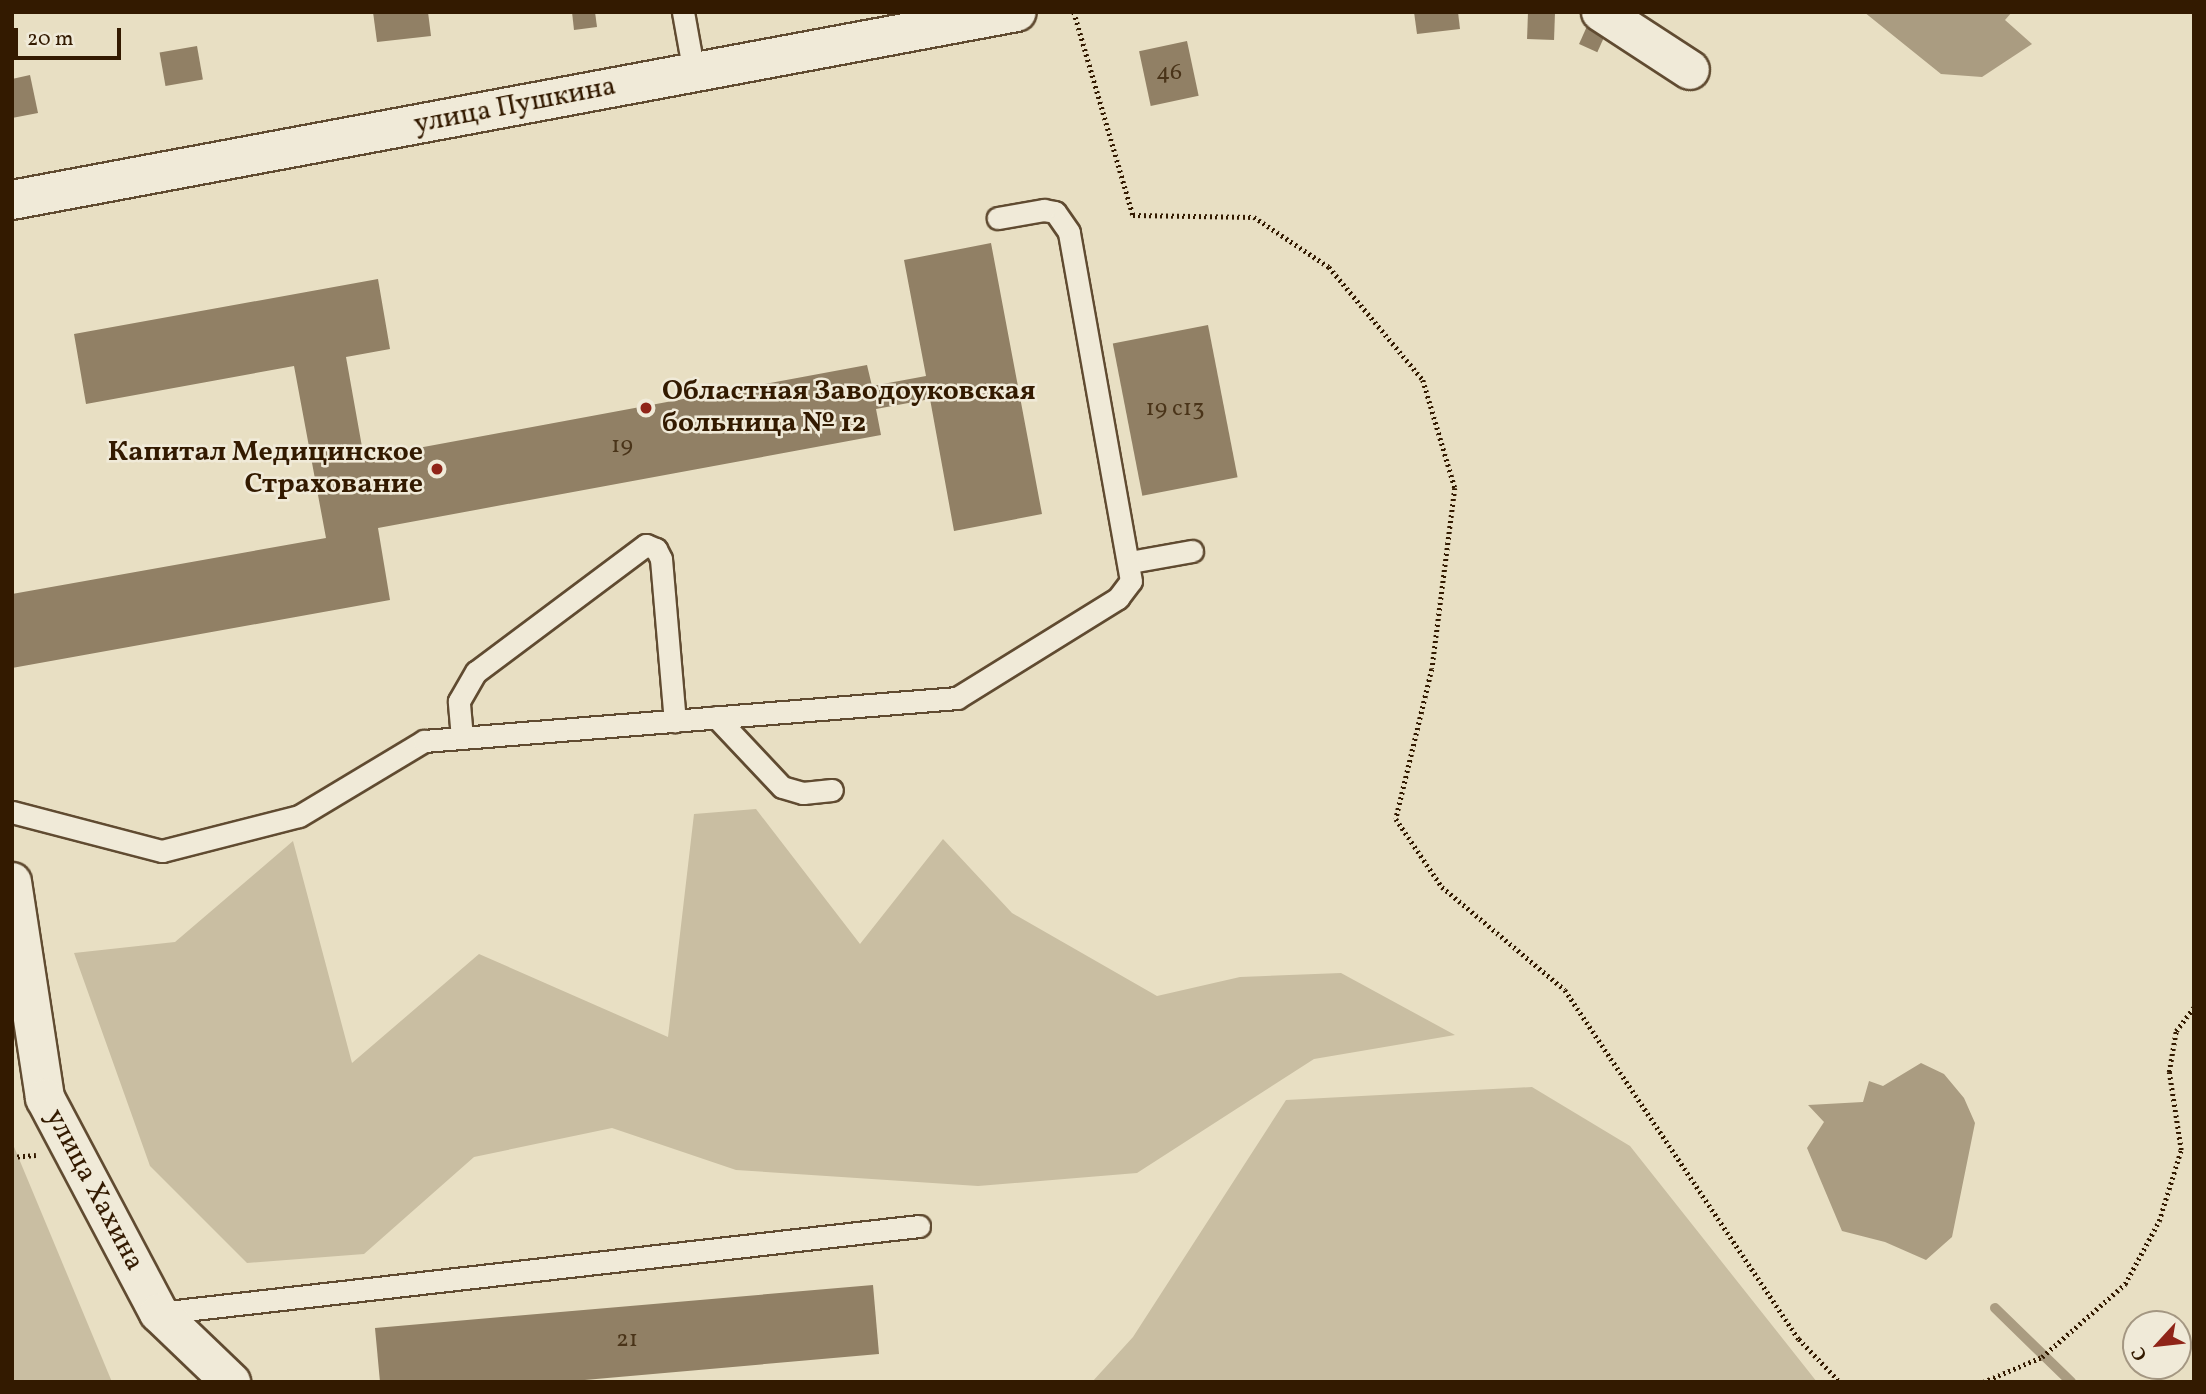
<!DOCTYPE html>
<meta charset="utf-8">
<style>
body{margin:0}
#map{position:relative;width:2206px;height:1394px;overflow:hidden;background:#e8dfc3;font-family:Vollkorn,serif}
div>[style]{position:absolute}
.green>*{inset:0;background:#c9bea2}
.water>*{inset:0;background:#aa9c81}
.stream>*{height:10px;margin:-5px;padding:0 5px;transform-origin:5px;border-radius:5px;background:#aa9c81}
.building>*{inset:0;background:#918065;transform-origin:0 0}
.path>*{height:4.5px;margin-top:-2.25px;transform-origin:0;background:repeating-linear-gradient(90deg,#331a00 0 2px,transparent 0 5.5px)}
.roads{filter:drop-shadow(2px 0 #604b31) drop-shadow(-2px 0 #604b31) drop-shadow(0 2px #604b31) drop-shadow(0 -2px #604b31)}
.service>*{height:21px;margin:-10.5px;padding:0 10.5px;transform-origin:10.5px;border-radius:10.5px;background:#f0ead8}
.minor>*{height:38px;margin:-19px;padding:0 19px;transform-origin:19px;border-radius:19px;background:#f0ead8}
.dots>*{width:19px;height:19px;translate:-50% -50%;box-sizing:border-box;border:4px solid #f0ead8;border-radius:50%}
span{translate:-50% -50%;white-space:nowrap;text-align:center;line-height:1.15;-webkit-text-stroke:5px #f0ead8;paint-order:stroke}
.number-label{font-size:24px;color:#4a3419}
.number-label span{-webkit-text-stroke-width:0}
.street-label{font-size:28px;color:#331a00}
.poi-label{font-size:28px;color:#331a00;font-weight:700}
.left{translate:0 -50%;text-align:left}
.right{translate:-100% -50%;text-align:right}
.frame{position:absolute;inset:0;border:14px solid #331a00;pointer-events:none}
.north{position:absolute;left:2122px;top:1310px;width:70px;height:70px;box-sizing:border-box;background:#f0ead8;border:2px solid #a49782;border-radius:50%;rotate:243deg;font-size:19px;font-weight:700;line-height:28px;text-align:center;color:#331a00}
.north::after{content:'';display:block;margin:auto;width:24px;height:32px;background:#8f2418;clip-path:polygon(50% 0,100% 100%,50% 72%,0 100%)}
.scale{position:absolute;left:14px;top:28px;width:107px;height:32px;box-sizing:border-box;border:4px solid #331a00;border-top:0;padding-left:9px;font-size:21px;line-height:24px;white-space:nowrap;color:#331a00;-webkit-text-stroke:5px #f0ead8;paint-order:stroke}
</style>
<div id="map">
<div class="green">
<div style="clip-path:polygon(756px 809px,860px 944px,943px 839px,1012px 913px,1157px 996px,1240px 977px,1341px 973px,1455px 1035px,1314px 1059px,1137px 1173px,978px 1186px,736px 1170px,612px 1128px,474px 1157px,364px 1254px,247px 1263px,150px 1166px,74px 953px,175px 942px,293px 841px,352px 1063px,479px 954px,668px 1037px,694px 814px)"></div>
<div style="clip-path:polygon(1532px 1087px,1630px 1146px,1817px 1382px,1092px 1382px,1133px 1337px,1286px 1100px)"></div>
<div style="clip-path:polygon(12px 1142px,112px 1382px,12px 1382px)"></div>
</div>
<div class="water">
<div style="clip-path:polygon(1864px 12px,2012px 12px,2005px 20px,2032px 44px,1982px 77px,1941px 74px)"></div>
<div style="clip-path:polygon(1921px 1063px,1944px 1074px,1964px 1098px,1975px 1123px,1952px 1237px,1926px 1260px,1885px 1242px,1842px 1231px,1807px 1148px,1824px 1122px,1808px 1105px,1863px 1102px,1869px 1081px,1883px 1086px)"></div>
</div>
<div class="stream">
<div style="left:1995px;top:1308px;width:106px;rotate:44.2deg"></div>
</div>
<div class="building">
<div style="clip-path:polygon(373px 12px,428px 12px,431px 36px,377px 42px)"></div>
<div style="clip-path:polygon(572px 12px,595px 12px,597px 27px,574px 30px)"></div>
<div style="clip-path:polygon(1414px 12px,1458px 12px,1460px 29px,1417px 34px)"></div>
<div style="left:1528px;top:12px;width:27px;height:27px;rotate:2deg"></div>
<div style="left:1588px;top:24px;width:20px;height:22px;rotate:24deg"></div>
<div style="left:1187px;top:41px;width:56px;height:49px;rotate:78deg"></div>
<div style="left:197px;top:46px;width:34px;height:38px;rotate:80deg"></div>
<div style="clip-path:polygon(30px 75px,38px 113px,12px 118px,12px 79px)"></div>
<div style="clip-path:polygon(991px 243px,1042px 514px,954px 531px,930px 399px,876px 409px,881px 435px,378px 528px,390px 600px,12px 668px,12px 594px,326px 538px,294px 366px,86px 404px,74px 334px,378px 279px,390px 349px,346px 357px,364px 458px,867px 365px,872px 386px,926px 376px,904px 260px)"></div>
<div style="left:1208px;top:325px;width:155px;height:97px;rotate:79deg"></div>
<div style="clip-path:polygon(873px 1285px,879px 1354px,562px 1382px,380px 1382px,375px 1328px)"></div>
</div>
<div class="path">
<div style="left:1074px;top:12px;width:211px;rotate:73.8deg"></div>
<div style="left:1133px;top:215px;width:121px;rotate:0.9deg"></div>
<div style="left:1254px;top:217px;width:90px;rotate:33.7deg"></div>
<div style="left:1329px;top:267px;width:147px;rotate:50.2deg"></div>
<div style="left:1423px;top:380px;width:113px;rotate:73.5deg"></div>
<div style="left:1455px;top:488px;width:182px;rotate:97.2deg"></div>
<div style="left:1432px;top:669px;width:154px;rotate:103.5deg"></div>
<div style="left:1396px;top:819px;width:82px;rotate:55.9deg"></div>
<div style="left:1442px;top:887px;width:160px;rotate:39.9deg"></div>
<div style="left:1565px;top:990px;width:420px;rotate:56.2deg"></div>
<div style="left:1799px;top:1339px;width:59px;rotate:46.4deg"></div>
<div style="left:12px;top:1157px;width:24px;rotate:-5deg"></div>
<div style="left:1983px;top:1382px;width:64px;rotate:-23deg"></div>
<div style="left:2042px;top:1357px;width:111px;rotate:-41.3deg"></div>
<div style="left:2125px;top:1284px;width:72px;rotate:-61.6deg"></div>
<div style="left:2159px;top:1221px;width:74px;rotate:-72.8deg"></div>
<div style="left:2181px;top:1150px;width:79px;rotate:-98.7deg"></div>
<div style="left:2169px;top:1072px;width:42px;rotate:-80.3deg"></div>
<div style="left:2176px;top:1031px;width:30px;rotate:-53deg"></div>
</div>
<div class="roads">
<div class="service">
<div style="left:683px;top:12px;width:62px;rotate:79.8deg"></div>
<div style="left:1130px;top:562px;width:63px;rotate:-10.1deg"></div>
<div style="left:716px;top:717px;width:96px;rotate:46.7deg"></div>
<div style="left:782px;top:787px;width:22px;rotate:16deg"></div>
<div style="left:803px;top:793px;width:29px;rotate:-6deg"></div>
<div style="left:462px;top:738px;width:37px;rotate:-95deg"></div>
<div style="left:459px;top:701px;width:34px;rotate:-60deg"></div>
<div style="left:476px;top:672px;width:212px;rotate:-36.8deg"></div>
<div style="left:646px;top:545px;width:11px;rotate:22deg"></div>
<div style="left:656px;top:549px;width:11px;rotate:63deg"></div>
<div style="left:661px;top:559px;width:163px;rotate:85.1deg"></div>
<div style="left:12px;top:812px;width:155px;rotate:14.6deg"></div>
<div style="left:162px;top:851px;width:141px;rotate:-14.3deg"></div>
<div style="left:299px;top:816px;width:146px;rotate:-31deg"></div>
<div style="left:424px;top:741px;width:535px;rotate:-4.61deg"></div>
<div style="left:957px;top:698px;width:190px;rotate:-31.8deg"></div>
<div style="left:1118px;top:598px;width:21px;rotate:-53deg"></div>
<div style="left:1131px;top:581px;width:354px;rotate:-100.1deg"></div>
<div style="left:1069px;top:232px;width:24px;rotate:-125deg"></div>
<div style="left:1055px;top:212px;width:11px;rotate:-170deg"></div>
<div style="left:1044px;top:210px;width:47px;rotate:170.1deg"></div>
<div style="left:159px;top:1313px;width:765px;rotate:-6.53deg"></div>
</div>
<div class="minor">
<div style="left:1601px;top:12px;width:106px;rotate:33.1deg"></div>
<div style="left:12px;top:200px;width:1022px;rotate:-10.6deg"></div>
<div style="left:12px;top:882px;width:219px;rotate:81.3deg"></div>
<div style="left:45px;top:1098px;width:243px;rotate:62.1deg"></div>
<div style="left:159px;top:1313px;width:100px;rotate:43.8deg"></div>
</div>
</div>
<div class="dots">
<div style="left:646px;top:408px;background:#8f2418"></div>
<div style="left:437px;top:469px;background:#8f2418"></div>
</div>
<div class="number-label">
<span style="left:1169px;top:74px">46</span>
<span style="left:1175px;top:410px">19 с13</span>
<span style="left:622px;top:447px">19</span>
<span style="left:627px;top:1341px">21</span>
</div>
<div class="street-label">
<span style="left:515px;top:106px;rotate:-11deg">улица Пушкина</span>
<span style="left:94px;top:1190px;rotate:62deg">улица Хахина</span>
</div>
<div class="poi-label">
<span class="left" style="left:662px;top:408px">Областная Заводоуковская<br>больница № 12</span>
<span class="right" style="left:423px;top:469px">Капитал Медицинское<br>Страхование</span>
</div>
<div class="frame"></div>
<div class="north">С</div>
<div class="scale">20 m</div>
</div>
